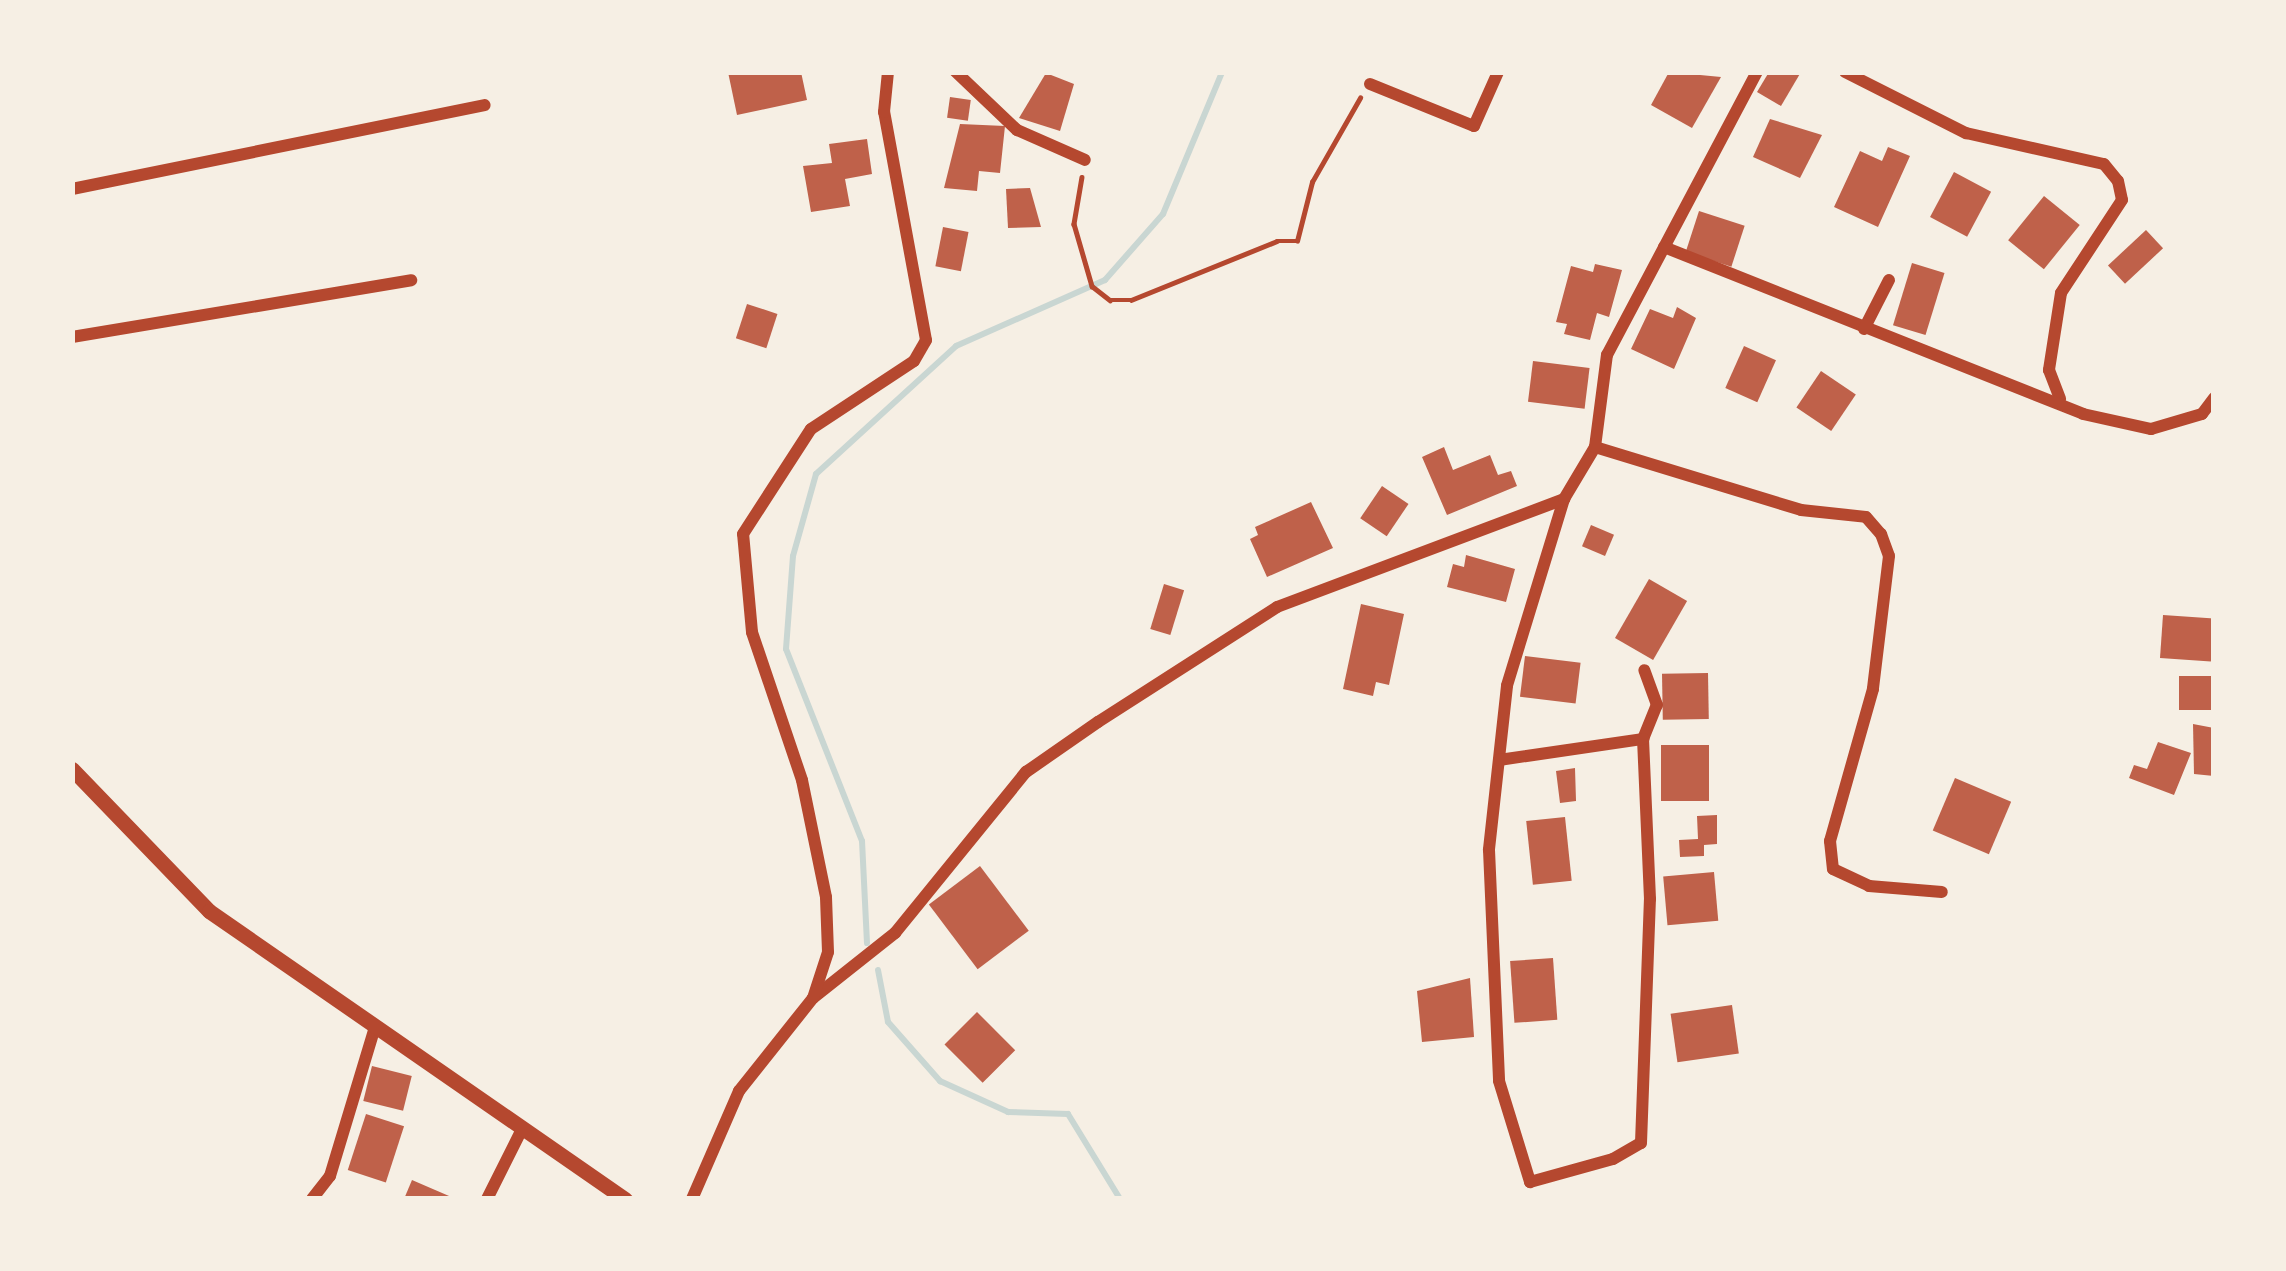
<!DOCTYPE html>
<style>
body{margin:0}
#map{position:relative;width:2286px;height:1271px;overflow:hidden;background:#f6efe4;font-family:Manrope,sans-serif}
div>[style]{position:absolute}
.stream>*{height:6px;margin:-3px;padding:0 3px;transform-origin:3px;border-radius:3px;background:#c9d6d2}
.building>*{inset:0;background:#bf614a;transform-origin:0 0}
.path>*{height:4.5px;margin:-2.25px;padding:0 2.25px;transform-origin:2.25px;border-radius:2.25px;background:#b5482f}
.minor>*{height:12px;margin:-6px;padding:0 6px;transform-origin:6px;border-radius:6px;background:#b5482f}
.tertiary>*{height:15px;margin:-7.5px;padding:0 7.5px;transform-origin:7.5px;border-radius:7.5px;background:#b5482f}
span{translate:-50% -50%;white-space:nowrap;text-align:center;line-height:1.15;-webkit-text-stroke:12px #f6efe4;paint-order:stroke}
.frame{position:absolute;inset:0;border:75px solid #f6efe4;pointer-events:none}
</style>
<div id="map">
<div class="stream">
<div style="left:867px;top:943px;width:102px;rotate:-92.8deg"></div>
<div style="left:862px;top:841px;width:206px;rotate:-111.6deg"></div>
<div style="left:786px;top:649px;width:93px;rotate:-85.7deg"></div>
<div style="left:793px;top:556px;width:85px;rotate:-74.3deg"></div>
<div style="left:816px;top:474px;width:190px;rotate:-42.4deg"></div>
<div style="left:956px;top:346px;width:163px;rotate:-23.9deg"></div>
<div style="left:1105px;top:280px;width:88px;rotate:-48.7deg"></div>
<div style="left:1163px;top:214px;width:154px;rotate:-67.4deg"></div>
<div style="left:878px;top:970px;width:53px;rotate:79.1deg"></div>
<div style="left:888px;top:1022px;width:79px;rotate:48.6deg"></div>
<div style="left:940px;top:1081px;width:75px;rotate:24.5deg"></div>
<div style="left:1008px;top:1112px;width:60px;rotate:1.9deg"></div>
<div style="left:1068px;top:1114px;width:100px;rotate:58.5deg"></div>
</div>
<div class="building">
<div style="clip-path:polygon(728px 72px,801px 72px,807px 100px,737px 115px)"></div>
<div style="clip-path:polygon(1669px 72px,1721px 77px,1692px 128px,1651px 105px)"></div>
<div style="clip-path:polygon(1769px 72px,1801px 72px,1781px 106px,1757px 92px)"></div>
<div style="clip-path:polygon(1046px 73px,1074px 84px,1060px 131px,1019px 118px)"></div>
<div style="left:950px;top:97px;width:21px;height:21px;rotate:8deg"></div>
<div style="clip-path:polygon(1770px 119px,1822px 135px,1800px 178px,1753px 157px)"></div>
<div style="clip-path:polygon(960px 124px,1005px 126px,1000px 173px,979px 171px,977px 191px,944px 188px)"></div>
<div style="clip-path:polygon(867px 139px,872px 174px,845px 179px,850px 206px,811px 212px,803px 166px,832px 163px,829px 144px)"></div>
<div style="clip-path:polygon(1888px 147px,1910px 156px,1878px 227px,1834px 207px,1860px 151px,1882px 161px)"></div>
<div style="left:1954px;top:172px;width:42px;height:51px;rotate:28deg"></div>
<div style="clip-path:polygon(1030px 188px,1041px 227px,1008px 228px,1006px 189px)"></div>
<div style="left:2044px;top:196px;width:46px;height:57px;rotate:39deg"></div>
<div style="left:1699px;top:211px;width:48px;height:43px;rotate:18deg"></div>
<div style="left:943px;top:227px;width:26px;height:40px;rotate:11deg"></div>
<div style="left:2146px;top:230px;width:25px;height:52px;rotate:47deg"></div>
<div style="left:1912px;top:263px;width:34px;height:65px;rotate:17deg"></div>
<div style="clip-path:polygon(1595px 264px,1622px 270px,1609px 317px,1597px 313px,1590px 340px,1564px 334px,1567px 324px,1556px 322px,1571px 266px,1593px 272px)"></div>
<div style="left:747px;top:304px;width:32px;height:36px;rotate:18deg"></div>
<div style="clip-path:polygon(1677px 307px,1696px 318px,1674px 369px,1631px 349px,1650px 309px,1673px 318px)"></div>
<div style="left:1744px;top:346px;width:35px;height:46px;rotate:24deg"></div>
<div style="left:1533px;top:361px;width:57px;height:41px;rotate:7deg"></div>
<div style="left:1821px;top:371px;width:42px;height:44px;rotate:34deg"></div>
<div style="clip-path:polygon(1444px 447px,1453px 470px,1490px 455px,1498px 475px,1511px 471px,1517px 486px,1447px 515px,1422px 457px)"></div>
<div style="left:1382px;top:486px;width:32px;height:39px;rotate:34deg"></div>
<div style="clip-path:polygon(1311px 502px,1333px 548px,1267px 577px,1250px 539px,1258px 535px,1255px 527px)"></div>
<div style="left:1591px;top:525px;width:25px;height:23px;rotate:23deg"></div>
<div style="clip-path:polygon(1466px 555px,1515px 569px,1506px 602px,1447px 587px,1453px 564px,1464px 567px)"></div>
<div style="left:1649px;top:579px;width:44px;height:68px;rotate:30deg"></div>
<div style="left:1164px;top:584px;width:21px;height:47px;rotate:17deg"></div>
<div style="clip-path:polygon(1361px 604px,1404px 614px,1389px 685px,1376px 682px,1373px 696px,1343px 689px)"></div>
<div style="left:2163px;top:615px;width:51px;height:43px;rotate:4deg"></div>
<div style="left:1525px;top:656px;width:56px;height:41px;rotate:7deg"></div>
<div style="left:1708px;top:673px;width:46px;height:46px;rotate:89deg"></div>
<div style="left:2214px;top:676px;width:34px;height:35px;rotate:90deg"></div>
<div style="clip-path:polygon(2193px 724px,2214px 728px,2214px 776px,2194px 774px)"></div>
<div style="clip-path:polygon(2158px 742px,2191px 753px,2174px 795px,2129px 778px,2134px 765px,2147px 769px)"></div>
<div style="left:1661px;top:745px;width:48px;height:56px"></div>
<div style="clip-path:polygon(1575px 768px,1576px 801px,1560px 803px,1556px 771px)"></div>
<div style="left:1955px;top:778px;width:61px;height:57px;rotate:23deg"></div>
<div style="clip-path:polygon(1717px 815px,1717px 844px,1704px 845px,1704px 856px,1680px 857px,1679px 840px,1698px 839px,1697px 816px)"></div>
<div style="left:1565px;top:817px;width:64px;height:39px;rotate:84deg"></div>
<div style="left:980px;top:866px;width:81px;height:64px;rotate:53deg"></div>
<div style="left:1714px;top:872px;width:49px;height:51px;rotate:85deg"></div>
<div style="left:1553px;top:958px;width:62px;height:43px;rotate:86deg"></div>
<div style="clip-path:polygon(1470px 978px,1474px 1037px,1422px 1042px,1417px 991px)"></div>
<div style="left:1732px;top:1005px;width:49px;height:62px;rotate:82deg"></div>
<div style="left:977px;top:1012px;width:54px;height:46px;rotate:45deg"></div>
<div style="left:372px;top:1066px;width:41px;height:36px;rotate:14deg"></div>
<div style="left:366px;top:1114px;width:40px;height:59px;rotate:18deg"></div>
<div style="clip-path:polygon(412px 1180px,456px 1199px,404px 1199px)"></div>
</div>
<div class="path">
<div style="left:1082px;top:177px;width:48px;rotate:99.7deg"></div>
<div style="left:1074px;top:224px;width:65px;rotate:73.8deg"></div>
<div style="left:1092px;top:286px;width:23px;rotate:38deg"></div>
<div style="left:1110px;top:300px;width:21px"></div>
<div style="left:1131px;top:300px;width:157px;rotate:-22deg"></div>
<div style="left:1277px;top:241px;width:20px"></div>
<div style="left:1297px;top:241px;width:61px;rotate:-75.7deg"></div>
<div style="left:1312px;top:182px;width:97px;rotate:-60.3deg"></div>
</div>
<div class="minor">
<div style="left:956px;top:72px;width:84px;rotate:43.6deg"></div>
<div style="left:1017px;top:130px;width:74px;rotate:23.8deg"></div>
<div style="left:1845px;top:72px;width:136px;rotate:26.8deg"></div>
<div style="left:1966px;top:133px;width:141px;rotate:12.7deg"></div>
<div style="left:2104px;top:164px;width:22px;rotate:51deg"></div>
<div style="left:2118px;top:181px;width:19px;rotate:78deg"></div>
<div style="left:2122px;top:200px;width:111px;rotate:123.3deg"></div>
<div style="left:2061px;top:293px;width:78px;rotate:98.9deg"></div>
<div style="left:2049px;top:370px;width:31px;rotate:69deg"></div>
<div style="left:1370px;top:84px;width:112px;rotate:22deg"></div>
<div style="left:1474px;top:126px;width:59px;rotate:-66deg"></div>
<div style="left:72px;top:189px;width:421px;rotate:-11.5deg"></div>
<div style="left:1664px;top:247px;width:451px;rotate:21.7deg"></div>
<div style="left:2083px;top:414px;width:70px;rotate:12.4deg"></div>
<div style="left:2151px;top:429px;width:53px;rotate:-16.4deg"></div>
<div style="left:2202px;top:414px;width:20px;rotate:-53deg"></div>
<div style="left:1864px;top:329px;width:55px;rotate:-63deg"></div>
<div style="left:72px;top:337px;width:344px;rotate:-9.5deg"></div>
<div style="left:1595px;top:447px;width:215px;rotate:17deg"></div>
<div style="left:1801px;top:510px;width:65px;rotate:6.1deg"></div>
<div style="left:1866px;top:517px;width:23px;rotate:49deg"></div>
<div style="left:1881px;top:534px;width:23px;rotate:70deg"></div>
<div style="left:1889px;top:556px;width:134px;rotate:96.9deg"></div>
<div style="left:1873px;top:689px;width:158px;rotate:105.8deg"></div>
<div style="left:1830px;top:841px;width:28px;rotate:84deg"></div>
<div style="left:1833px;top:869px;width:40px;rotate:25deg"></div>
<div style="left:1869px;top:886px;width:73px;rotate:4.7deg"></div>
<div style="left:1564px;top:499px;width:195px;rotate:107deg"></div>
<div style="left:1507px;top:686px;width:165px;rotate:96.3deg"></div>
<div style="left:1489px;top:850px;width:231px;rotate:87.5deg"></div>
<div style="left:1499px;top:1081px;width:106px;rotate:72.9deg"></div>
<div style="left:1530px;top:1182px;width:86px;rotate:-15.5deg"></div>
<div style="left:1613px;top:1159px;width:32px;rotate:-30deg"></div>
<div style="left:1641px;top:1143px;width:244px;rotate:-87.9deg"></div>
<div style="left:1650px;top:899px;width:160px;rotate:-92.5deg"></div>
<div style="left:1643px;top:739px;width:37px;rotate:-68deg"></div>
<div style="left:1657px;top:705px;width:37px;rotate:-110deg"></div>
<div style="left:1499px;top:760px;width:146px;rotate:-8.3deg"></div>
<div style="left:813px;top:998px;width:105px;rotate:-38.4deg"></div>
<div style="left:895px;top:933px;width:208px;rotate:-50.9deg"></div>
<div style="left:1026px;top:772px;width:88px;rotate:-34.8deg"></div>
<div style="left:1098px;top:722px;width:213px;rotate:-32.7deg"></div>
<div style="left:1277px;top:607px;width:307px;rotate:-20.6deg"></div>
<div style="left:1564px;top:499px;width:61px;rotate:-59.2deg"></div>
<div style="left:1595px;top:447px;width:93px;rotate:-82.6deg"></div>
<div style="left:1607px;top:355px;width:320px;rotate:-62.1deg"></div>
<div style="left:312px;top:1199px;width:29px;rotate:-52deg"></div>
<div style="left:330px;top:1176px;width:156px;rotate:-73.2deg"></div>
<div style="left:487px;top:1199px;width:76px;rotate:-63.4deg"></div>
<div style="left:692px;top:1199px;width:118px;rotate:-66.5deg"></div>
<div style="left:739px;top:1091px;width:119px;rotate:-51.5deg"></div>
<div style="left:813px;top:998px;width:48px;rotate:-71.9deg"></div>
<div style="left:828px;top:952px;width:55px;rotate:-92.1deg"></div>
<div style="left:826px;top:897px;width:119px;rotate:-101.6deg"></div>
<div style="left:802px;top:780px;width:156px;rotate:-108.7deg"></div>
<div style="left:752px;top:632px;width:98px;rotate:-95.2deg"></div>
<div style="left:743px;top:534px;width:125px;rotate:-57.1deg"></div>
<div style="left:811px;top:429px;width:123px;rotate:-33.4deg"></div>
<div style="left:914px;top:361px;width:24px;rotate:-60deg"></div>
<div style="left:926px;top:340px;width:232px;rotate:-100.4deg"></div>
<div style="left:884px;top:112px;width:40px;rotate:-84.3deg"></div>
</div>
<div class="tertiary">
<div style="left:72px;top:769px;width:197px;rotate:46deg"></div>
<div style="left:209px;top:911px;width:506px;rotate:34.7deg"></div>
</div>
<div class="frame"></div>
</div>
